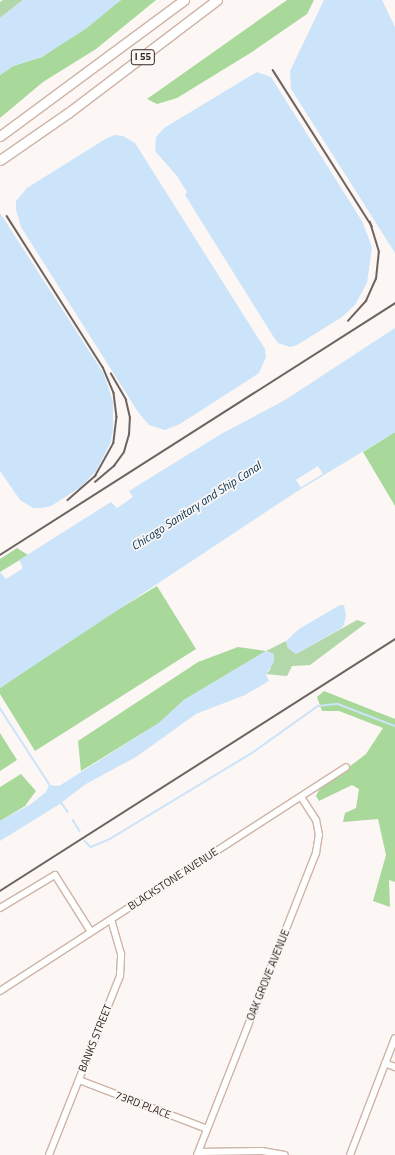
<!DOCTYPE html>
<style>
body{margin:0}
#map{position:relative;width:395px;height:1155px;overflow:hidden;background:#fcf6f4;font-family:"Titillium Web",sans-serif}
div>[style]{position:absolute}
.green>*{inset:0;background:#b2d7a8}
.forest>*{inset:0;background:#a8d99a}
.water>*{inset:0;background:#cce4fa}
.pier>*{inset:0;background:#fcf6f4;transform-origin:0 0}
.stream>*{height:1.5px;margin:-0.75px;padding:0 0.75px;transform-origin:0.75px;border-radius:0.75px;background:#cce4fa}
.roads{filter:drop-shadow(1px 0 #ceb4a7) drop-shadow(-1px 0 #ceb4a7) drop-shadow(0 1px #ceb4a7) drop-shadow(0 -1px #ceb4a7)}
.minor>*{height:6px;margin:-3px;padding:0 3px;transform-origin:3px;border-radius:3px;background:#fff}
.highway>*{height:9px;margin:-4.5px;padding:0 4.5px;transform-origin:4.5px;border-radius:4.5px;background:#fff}
.rail>*{height:1.5px;margin:-0.75px;padding:0 0.75px;transform-origin:0.75px;border-radius:0.75px;background:#6d6460}
span{translate:-50% -50%;white-space:nowrap;text-align:center;line-height:1.15;-webkit-text-stroke:3.5px #fcf6f4;paint-order:stroke}
.shield-label span{padding:1px 3px;background:#fcf6f4;border:1px solid;border-radius:3px;-webkit-text-stroke-width:0}
.shield-label{font-size:10px;color:#312722;font-weight:700}
.street-label{font-size:11px;color:#312722}
.water-label{font-size:12px;color:#043456;font-style:italic}
</style>
<div id="map">
<div class="green">
<div style="clip-path:polygon(3px 0,23px 0,0 18px,0 2px)"></div>
<div style="clip-path:polygon(357px 620px,366px 623px,310px 665px,292px 666px,287px 676px,266px 674px,270px 670px,274px 654px,266px 651px,286px 641px,288px 648px,296px 654px)"></div>
</div>
<div class="forest">
<div style="clip-path:polygon(121px 0,156px 0,96px 49px,43px 82px,0 118px,0 75px,13px 66px,42px 57px)"></div>
<div style="clip-path:polygon(287px 0,314px 0,307px 14px,252px 52px,177px 98px,157px 104px,147px 99px)"></div>
<div style="clip-path:polygon(395px 432px,395px 506px,363px 452px)"></div>
<div style="clip-path:polygon(17px 548px,28px 555px,0 572px,0 559px)"></div>
<div style="clip-path:polygon(157px 586px,196px 649px,35px 751px,0 694px,0 688px,81px 632px)"></div>
<div style="clip-path:polygon(238px 647px,266px 651px,184px 700px,159px 723px,81px 771px,78px 741px,198px 662px)"></div>
<div style="clip-path:polygon(324px 691px,395px 719px,395px 882px,389px 880px,390px 907px,373px 901px,386px 855px,378px 819px,343px 822px,345px 813px,356px 808px,359px 789px,352px 785px,319px 801px,316px 796px,319px 790px,366px 754px,383px 728px,339px 711px,322px 711px,317px 697px)"></div>
<div style="clip-path:polygon(0 733px,17px 760px,0 771px)"></div>
<div style="clip-path:polygon(21px 774px,36px 791px,25px 806px,0 821px,0 787px)"></div>
</div>
<div class="water">
<div style="clip-path:polygon(23px 0,121px 0,87px 28px,42px 57px,13px 66px,0 75px,0 18px)"></div>
<div style="clip-path:polygon(324px 0,382px 0,395px 27px,395px 253px,291px 89px,290px 71px)"></div>
<div style="clip-path:polygon(257px 72px,271px 77px,362px 221px,372px 247px,367px 283px,355px 305px,342px 317px,297px 345px,290px 347px,278px 343px,273px 336px,185px 195px,187px 192px,177px 176px,155px 151px,156px 137px,164px 128px)"></div>
<div style="clip-path:polygon(115px 135px,123px 136px,135px 143px,265px 349px,266px 357px,259px 373px,180px 424px,165px 430px,149px 425px,138px 412px,21px 227px,16px 210px,16px 201px,27px 188px,107px 138px)"></div>
<div style="clip-path:polygon(0 213px,104px 374px,113px 402px,113px 430px,110px 444px,96px 471px,81px 487px,51px 506px,41px 508px,33px 508px,20px 500px,0 471px)"></div>
<div style="clip-path:polygon(395px 328px,395px 432px,296px 492px,0 688px,0 572px,6px 579px,23px 568px,19px 560px,111px 502px,117px 508px,133px 497px,129px 491px,221px 434px,285px 400px)"></div>
<div style="clip-path:polygon(340px 605px,344px 605px,346px 615px,344px 625px,340px 629px,296px 654px,288px 648px,286px 641px,299px 629px)"></div>
<div style="clip-path:polygon(266px 651px,274px 654px,274px 662px,266px 674px,269px 681px,245px 695px,196px 714px,136px 757px,86px 784px,58px 805px,0 841px,0 821px,31px 804px,46px 792px,49px 785px,59px 786px,159px 723px,184px 700px)"></div>
</div>
<div class="pier">
<div style="left:318px;top:466px;width:9px;height:26px;rotate:58deg"></div>
</div>
<div class="stream">
<div style="left:0;top:708px;width:92px;rotate:57deg"></div>
<div style="left:61px;top:802px;width:12px;rotate:55deg"></div>
<div style="left:73px;top:820px;width:13px;rotate:58deg"></div>
<div style="left:85px;top:841px;width:8px;rotate:45deg"></div>
<div style="left:91px;top:847px;width:21px;rotate:-23deg"></div>
<div style="left:110px;top:839px;width:166px;rotate:-31.2deg"></div>
<div style="left:252px;top:753px;width:81px;rotate:-35.5deg"></div>
<div style="left:318px;top:706px;width:20px;rotate:-6deg"></div>
<div style="left:338px;top:704px;width:61px;rotate:21.1deg"></div>
</div>
<div class="roads">
<div class="minor">
<div style="left:0;top:908px;width:64px;rotate:-31deg"></div>
<div style="left:55px;top:875px;width:67px;rotate:57.7deg"></div>
<div style="left:0;top:991px;width:412px;rotate:-32.9deg"></div>
<div style="left:385px;top:1063px;width:11px;rotate:22deg"></div>
<div style="left:79px;top:1080px;width:137px;rotate:20.9deg"></div>
<div style="left:199px;top:1152px;width:63px;rotate:-0.9deg"></div>
<div style="left:262px;top:1151px;width:23px;rotate:10deg"></div>
<div style="left:49px;top:1155px;width:193px;rotate:-68.4deg"></div>
<div style="left:120px;top:976px;width:22px;rotate:-87deg"></div>
<div style="left:121px;top:954px;width:35px;rotate:-106deg"></div>
<div style="left:197px;top:1155px;width:325px;rotate:-68.5deg"></div>
<div style="left:316px;top:853px;width:18px;rotate:-81deg"></div>
<div style="left:319px;top:835px;width:15px;rotate:-101deg"></div>
<div style="left:316px;top:820px;width:27px;rotate:-123deg"></div>
<div style="left:350px;top:1155px;width:125px;rotate:-69deg"></div>
</div>
<div class="highway">
<div style="left:0;top:136px;width:229px;rotate:-36.5deg"></div>
<div style="left:0;top:160px;width:83px;rotate:-34.7deg"></div>
<div style="left:68px;top:113px;width:187px;rotate:-37.2deg"></div>
</div>
</div>
<div class="rail">
<div style="left:273px;top:70px;width:185px;rotate:57.6deg"></div>
<div style="left:7px;top:216px;width:179px;rotate:57.6deg"></div>
<div style="left:103px;top:367px;width:28px;rotate:67deg"></div>
<div style="left:114px;top:393px;width:24px;rotate:83deg"></div>
<div style="left:117px;top:417px;width:26px;rotate:97deg"></div>
<div style="left:114px;top:443px;width:38px;rotate:119deg"></div>
<div style="left:96px;top:476px;width:37px;rotate:139deg"></div>
<div style="left:348px;top:321px;width:27px;rotate:-48deg"></div>
<div style="left:366px;top:301px;width:24px;rotate:-66deg"></div>
<div style="left:376px;top:279px;width:27px;rotate:-84deg"></div>
<div style="left:379px;top:252px;width:31px;rotate:-107deg"></div>
<div style="left:95px;top:482px;width:25px;rotate:-40deg"></div>
<div style="left:114px;top:466px;width:17px;rotate:-54deg"></div>
<div style="left:124px;top:452px;width:18px;rotate:-74deg"></div>
<div style="left:129px;top:435px;width:17px;rotate:-87deg"></div>
<div style="left:130px;top:418px;width:18px;rotate:-103deg"></div>
<div style="left:126px;top:400px;width:30px;rotate:-120deg"></div>
<div style="left:0;top:555px;width:469px;rotate:-32.5deg"></div>
<div style="left:0;top:891px;width:469px;rotate:-32.5deg"></div>
</div>
<div class="shield-label">
<span style="left:143px;top:57px">I 55</span>
</div>
<div class="street-label">
<span style="left:173px;top:879px;rotate:-33deg">BLACKSTONE AVENUE</span>
<span style="left:268px;top:975px;rotate:-68deg">OAK GROVE AVENUE</span>
<span style="left:95px;top:1038px;rotate:-68deg">BANKS STREET</span>
<span style="left:143px;top:1105px;rotate:21deg">73RD PLACE</span>
</div>
<div class="water-label">
<span style="left:196px;top:506px;rotate:-33deg">Chicago Sanitary and Ship Canal</span>
</div>
</div>
